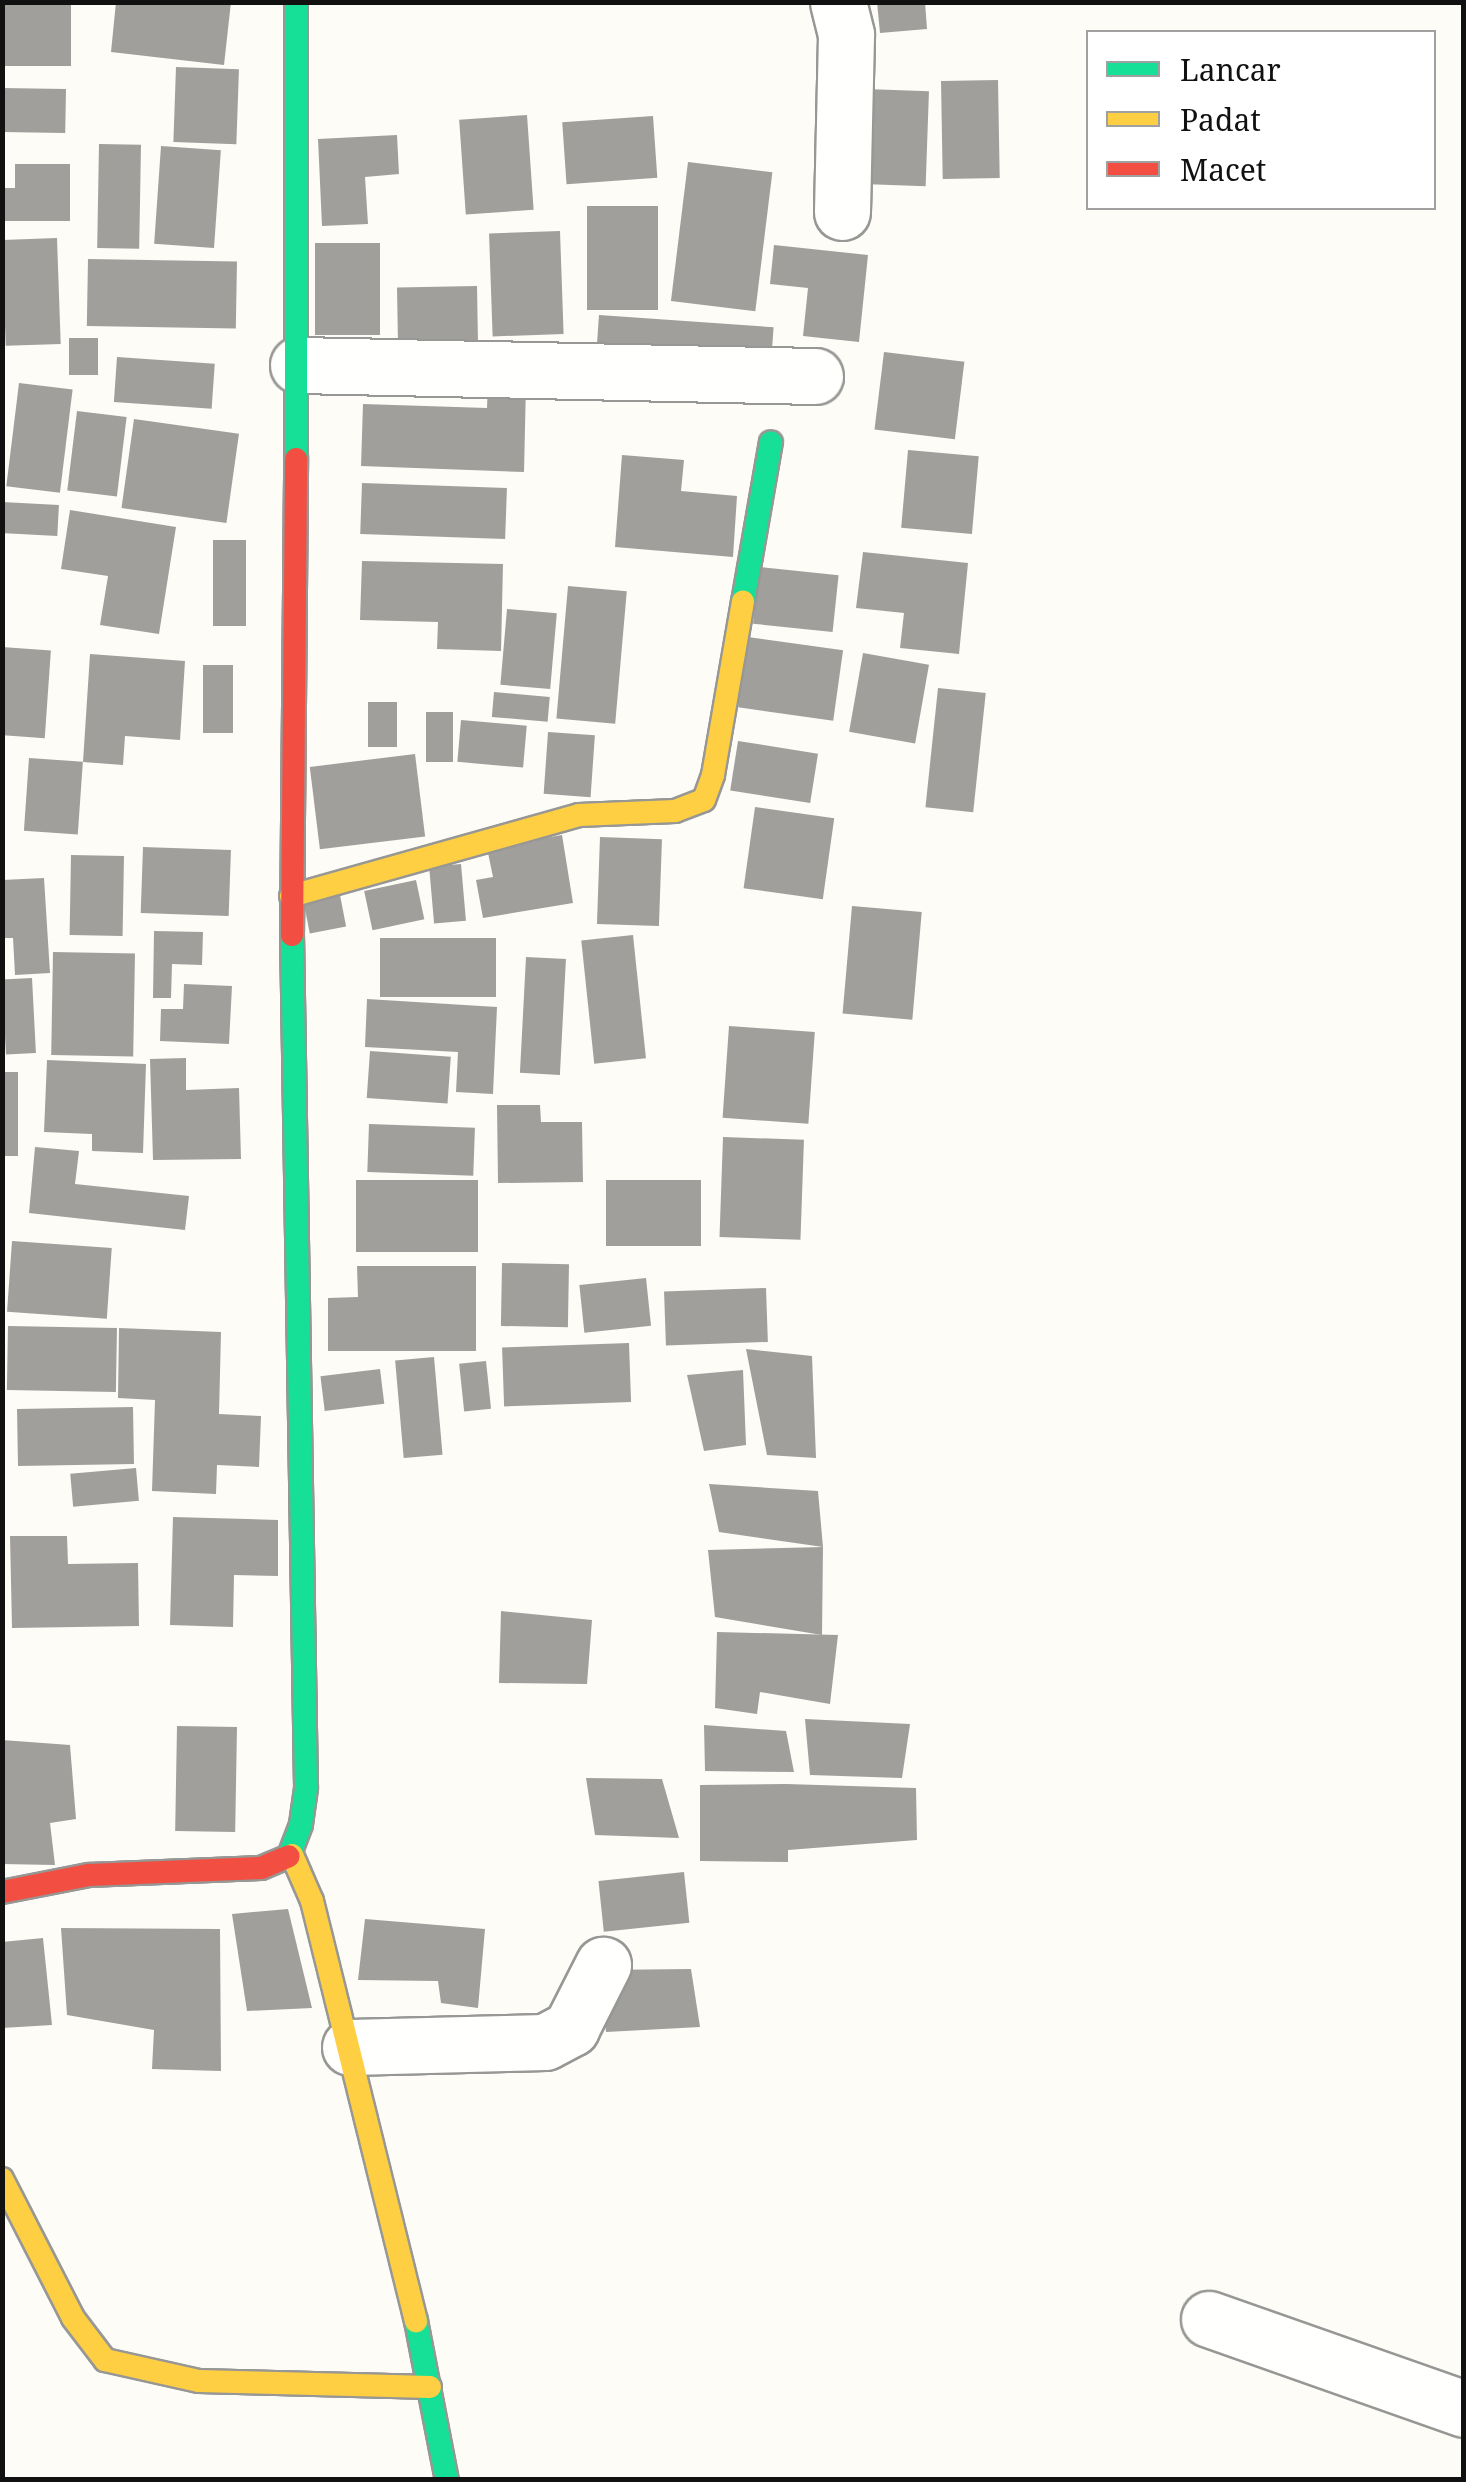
<!DOCTYPE html>
<style>
body{margin:0}
#map{position:relative;width:1466px;height:2482px;overflow:hidden;background:#fdfcf7;font-family:"Noto Serif",serif}
div>[style]{position:absolute}
.building>*{inset:0;background:#a19f9c;transform-origin:0 0}
.roads{filter:drop-shadow(2px 0 #979795) drop-shadow(-2px 0 #979795) drop-shadow(0 2px #979795) drop-shadow(0 -2px #979795)}
.street>*{height:55px;margin:-27.5px;padding:0 27.5px;transform-origin:27.5px;border-radius:27.5px;background:#fffffe}
.fast>*{height:22px;margin:-11px;padding:0 11px;transform-origin:11px;border-radius:11px;background:#16e098}
.slow>*{height:22px;margin:-11px;padding:0 11px;transform-origin:11px;border-radius:11px;background:#ffcf43}
.jam>*{height:22px;margin:-11px;padding:0 11px;transform-origin:11px;border-radius:11px;background:#f24e42}
span{translate:-50% -50%;white-space:nowrap;text-align:center;line-height:1.15;-webkit-text-stroke:10px #fff;paint-order:stroke}
.frame{position:absolute;inset:0;border:5px solid #111;pointer-events:none}
.legend{position:absolute;left:1086px;top:30px;width:350px;height:180px;box-sizing:border-box;background:#fff;border:2px solid #a0a0a0;margin:0;padding:12px 18px;list-style:none;font-size:30px;color:#111}
.legend li{display:flex;align-items:center;gap:20px;height:50px}
.legend b{width:50px;border:2px solid #a0a0a0}
</style>
<div id="map">
<div class="building">
<div style="left:2px;top:2px;width:69px;height:64px"></div>
<div style="clip-path:polygon(116px 2px,231px 2px,224px 65px,111px 52px)"></div>
<div style="clip-path:polygon(877px 2px,925px 2px,927px 29px,880px 33px)"></div>
<div style="left:176px;top:67px;width:63px;height:75px;rotate:2deg"></div>
<div style="left:998px;top:80px;width:98px;height:57px;rotate:89deg"></div>
<div style="left:2px;top:88px;width:64px;height:44px;rotate:1deg"></div>
<div style="left:866px;top:89px;width:63px;height:95px;rotate:2deg"></div>
<div style="left:527px;top:115px;width:95px;height:68px;rotate:86deg"></div>
<div style="left:653px;top:116px;width:62px;height:91px;rotate:86deg"></div>
<div style="clip-path:polygon(397px 135px,399px 174px,365px 177px,368px 224px,322px 226px,318px 139px)"></div>
<div style="left:99px;top:144px;width:42px;height:104px;rotate:1deg"></div>
<div style="left:161px;top:146px;width:60px;height:98px;rotate:4deg"></div>
<div style="left:688px;top:162px;width:85px;height:140px;rotate:7deg"></div>
<div style="clip-path:polygon(15px 164px,70px 164px,70px 221px,2px 221px,2px 188px,15px 188px)"></div>
<div style="left:587px;top:206px;width:71px;height:104px"></div>
<div style="left:560px;top:231px;width:103px;height:71px;rotate:88deg"></div>
<div style="left:57px;top:238px;width:106px;height:55px;rotate:88deg"></div>
<div style="left:315px;top:243px;width:65px;height:92px"></div>
<div style="clip-path:polygon(774px 245px,868px 255px,859px 342px,803px 336px,808px 288px,770px 284px)"></div>
<div style="left:88px;top:259px;width:149px;height:67px;rotate:1deg"></div>
<div style="left:477px;top:286px;width:57px;height:80px;rotate:89deg"></div>
<div style="left:599px;top:315px;width:175px;height:45px;rotate:4deg"></div>
<div style="left:69px;top:338px;width:29px;height:37px"></div>
<div style="left:884px;top:352px;width:81px;height:78px;rotate:7deg"></div>
<div style="left:117px;top:357px;width:98px;height:45px;rotate:4deg"></div>
<div style="clip-path:polygon(488px 381px,526px 383px,524px 472px,361px 466px,363px 404px,487px 408px)"></div>
<div style="left:19px;top:383px;width:54px;height:104px;rotate:7deg"></div>
<div style="left:77px;top:411px;width:50px;height:80px;rotate:7deg"></div>
<div style="left:134px;top:419px;width:106px;height:90px;rotate:8deg"></div>
<div style="left:908px;top:450px;width:71px;height:78px;rotate:5deg"></div>
<div style="clip-path:polygon(622px 455px,684px 460px,681px 491px,737px 496px,733px 557px,615px 547px)"></div>
<div style="left:362px;top:483px;width:145px;height:51px;rotate:2deg"></div>
<div style="left:2px;top:502px;width:57px;height:31px;rotate:3deg"></div>
<div style="clip-path:polygon(70px 510px,176px 527px,159px 634px,100px 625px,108px 576px,61px 569px)"></div>
<div style="left:213px;top:540px;width:33px;height:86px"></div>
<div style="clip-path:polygon(863px 552px,968px 563px,959px 654px,900px 648px,904px 613px,856px 608px)"></div>
<div style="clip-path:polygon(362px 561px,503px 564px,501px 651px,437px 649px,438px 622px,360px 620px)"></div>
<div style="left:759px;top:567px;width:80px;height:57px;rotate:6deg"></div>
<div style="left:568px;top:586px;width:59px;height:133px;rotate:5deg"></div>
<div style="left:507px;top:609px;width:50px;height:76px;rotate:5deg"></div>
<div style="left:748px;top:637px;width:96px;height:71px;rotate:8deg"></div>
<div style="left:2px;top:647px;width:49px;height:88px;rotate:4deg"></div>
<div style="left:863px;top:653px;width:67px;height:80px;rotate:10deg"></div>
<div style="clip-path:polygon(90px 654px,185px 661px,180px 740px,125px 736px,123px 765px,83px 762px)"></div>
<div style="left:203px;top:665px;width:30px;height:68px"></div>
<div style="left:938px;top:688px;width:48px;height:120px;rotate:6deg"></div>
<div style="left:494px;top:692px;width:56px;height:25px;rotate:5deg"></div>
<div style="left:368px;top:702px;width:29px;height:45px"></div>
<div style="left:426px;top:712px;width:27px;height:50px"></div>
<div style="left:461px;top:720px;width:66px;height:42px;rotate:5deg"></div>
<div style="left:548px;top:732px;width:47px;height:62px;rotate:4deg"></div>
<div style="left:738px;top:741px;width:81px;height:50px;rotate:9deg"></div>
<div style="left:415px;top:754px;width:83px;height:106px;rotate:83deg"></div>
<div style="left:29px;top:758px;width:54px;height:73px;rotate:4deg"></div>
<div style="left:755px;top:807px;width:80px;height:82px;rotate:8deg"></div>
<div style="clip-path:polygon(562px 835px,573px 903px,483px 918px,476px 880px,493px 877px,487px 848px)"></div>
<div style="left:600px;top:837px;width:62px;height:87px;rotate:2deg"></div>
<div style="left:143px;top:847px;width:88px;height:66px;rotate:2deg"></div>
<div style="left:71px;top:855px;width:53px;height:80px;rotate:1deg"></div>
<div style="left:461px;top:864px;width:57px;height:32px;rotate:85deg"></div>
<div style="clip-path:polygon(44px 878px,50px 973px,15px 975px,13px 938px,2px 938px,2px 880px)"></div>
<div style="left:416px;top:880px;width:40px;height:53px;rotate:78deg"></div>
<div style="left:340px;top:895px;width:32px;height:37px;rotate:79deg"></div>
<div style="left:852px;top:906px;width:70px;height:108px;rotate:5deg"></div>
<div style="clip-path:polygon(154px 931px,203px 932px,202px 965px,172px 964px,171px 998px,153px 998px)"></div>
<div style="left:633px;top:935px;width:124px;height:52px;rotate:84deg"></div>
<div style="left:496px;top:938px;width:59px;height:116px;rotate:90deg"></div>
<div style="left:53px;top:952px;width:82px;height:103px;rotate:1deg"></div>
<div style="left:526px;top:957px;width:40px;height:116px;rotate:3deg"></div>
<div style="left:32px;top:978px;width:75px;height:30px;rotate:87deg"></div>
<div style="clip-path:polygon(184px 984px,232px 986px,229px 1044px,160px 1041px,161px 1009px,183px 1009px)"></div>
<div style="clip-path:polygon(367px 999px,497px 1007px,493px 1094px,456px 1092px,458px 1052px,365px 1047px)"></div>
<div style="left:729px;top:1026px;width:86px;height:92px;rotate:4deg"></div>
<div style="left:370px;top:1051px;width:81px;height:47px;rotate:4deg"></div>
<div style="clip-path:polygon(186px 1058px,186px 1090px,239px 1088px,241px 1159px,153px 1160px,150px 1059px)"></div>
<div style="clip-path:polygon(47px 1060px,146px 1064px,143px 1153px,92px 1151px,92px 1134px,44px 1132px)"></div>
<div style="left:2px;top:1072px;width:16px;height:84px"></div>
<div style="clip-path:polygon(497px 1105px,540px 1105px,541px 1122px,582px 1122px,583px 1182px,498px 1183px)"></div>
<div style="left:369px;top:1124px;width:106px;height:48px;rotate:2deg"></div>
<div style="left:723px;top:1137px;width:81px;height:100px;rotate:2deg"></div>
<div style="clip-path:polygon(35px 1147px,79px 1151px,75px 1184px,189px 1196px,185px 1230px,29px 1213px)"></div>
<div style="left:478px;top:1180px;width:72px;height:122px;rotate:90deg"></div>
<div style="left:606px;top:1180px;width:95px;height:66px"></div>
<div style="left:12px;top:1241px;width:100px;height:71px;rotate:4deg"></div>
<div style="left:502px;top:1263px;width:67px;height:63px;rotate:1deg"></div>
<div style="clip-path:polygon(357px 1266px,476px 1266px,476px 1351px,328px 1351px,328px 1298px,358px 1297px)"></div>
<div style="left:646px;top:1278px;width:48px;height:67px;rotate:84deg"></div>
<div style="left:766px;top:1288px;width:54px;height:102px;rotate:88deg"></div>
<div style="left:8px;top:1326px;width:109px;height:64px;rotate:1deg"></div>
<div style="clip-path:polygon(119px 1328px,221px 1332px,219px 1414px,261px 1416px,259px 1467px,217px 1465px,216px 1494px,152px 1491px,155px 1400px,118px 1398px)"></div>
<div style="left:629px;top:1343px;width:59px;height:127px;rotate:88deg"></div>
<div style="clip-path:polygon(746px 1349px,812px 1356px,816px 1458px,767px 1455px)"></div>
<div style="left:434px;top:1357px;width:98px;height:39px;rotate:85deg"></div>
<div style="left:486px;top:1361px;width:48px;height:27px;rotate:84deg"></div>
<div style="left:380px;top:1369px;width:35px;height:60px;rotate:83deg"></div>
<div style="clip-path:polygon(743px 1370px,746px 1445px,704px 1451px,687px 1375px)"></div>
<div style="left:133px;top:1407px;width:57px;height:116px;rotate:89deg"></div>
<div style="left:136px;top:1468px;width:33px;height:66px;rotate:85deg"></div>
<div style="clip-path:polygon(709px 1484px,818px 1491px,823px 1547px,822px 1635px,715px 1617px,708px 1550px,823px 1547px,719px 1532px)"></div>
<div style="clip-path:polygon(173px 1517px,278px 1520px,278px 1576px,234px 1575px,233px 1627px,170px 1625px)"></div>
<div style="clip-path:polygon(10px 1536px,67px 1536px,68px 1564px,138px 1563px,139px 1626px,12px 1628px)"></div>
<div style="clip-path:polygon(501px 1611px,592px 1620px,587px 1684px,499px 1683px)"></div>
<div style="clip-path:polygon(717px 1632px,838px 1635px,830px 1704px,760px 1692px,757px 1714px,715px 1708px)"></div>
<div style="clip-path:polygon(805px 1719px,910px 1724px,902px 1778px,810px 1775px)"></div>
<div style="clip-path:polygon(704px 1725px,786px 1731px,794px 1772px,705px 1771px)"></div>
<div style="left:177px;top:1726px;width:60px;height:105px;rotate:1deg"></div>
<div style="clip-path:polygon(2px 1740px,70px 1745px,76px 1819px,50px 1823px,55px 1865px,2px 1864px)"></div>
<div style="clip-path:polygon(586px 1778px,662px 1779px,679px 1838px,595px 1835px)"></div>
<div style="clip-path:polygon(786px 1784px,916px 1788px,917px 1840px,788px 1850px,788px 1862px,700px 1861px,700px 1785px)"></div>
<div style="left:684px;top:1872px;width:51px;height:86px;rotate:84deg"></div>
<div style="clip-path:polygon(288px 1909px,312px 2008px,247px 2011px,232px 1914px)"></div>
<div style="clip-path:polygon(365px 1919px,485px 1929px,478px 2008px,441px 2003px,438px 1981px,358px 1980px)"></div>
<div style="clip-path:polygon(61px 1928px,220px 1929px,221px 2071px,152px 2069px,154px 2030px,67px 2015px)"></div>
<div style="clip-path:polygon(43px 1938px,52px 2025px,2px 2028px,2px 1942px)"></div>
<div style="clip-path:polygon(691px 1969px,700px 2027px,606px 2032px,601px 1970px)"></div>
</div>
<div class="roads">
<div class="street">
<div style="left:838px;top:2px;width:34px;rotate:76deg"></div>
<div style="left:846px;top:35px;width:177px;rotate:91.3deg"></div>
<div style="left:298px;top:365px;width:517px;rotate:1.22deg"></div>
<div style="left:350px;top:2047px;width:195px;rotate:-1.5deg"></div>
<div style="left:545px;top:2042px;width:30px;rotate:-28deg"></div>
<div style="left:571px;top:2028px;width:71px;rotate:-63.1deg"></div>
<div style="left:1209px;top:2319px;width:270px;rotate:19.4deg"></div>
</div>
<div class="fast">
<div style="left:296px;top:2px;width:457px;rotate:90deg"></div>
<div style="left:743px;top:602px;width:162px;rotate:-80.1deg"></div>
<div style="left:289px;top:1856px;width:34px;rotate:-69deg"></div>
<div style="left:301px;top:1824px;width:37px;rotate:-82deg"></div>
<div style="left:306px;top:1787px;width:852px;rotate:-90.94deg"></div>
<div style="left:416px;top:2321px;width:162px;rotate:79deg"></div>
</div>
<div class="slow">
<div style="left:291px;top:896px;width:299px;rotate:-15.7deg"></div>
<div style="left:579px;top:815px;width:96px;rotate:-2.4deg"></div>
<div style="left:675px;top:811px;width:31px;rotate:-21deg"></div>
<div style="left:704px;top:800px;width:27px;rotate:-70deg"></div>
<div style="left:713px;top:775px;width:176px;rotate:-80.2deg"></div>
<div style="left:292px;top:1855px;width:50px;rotate:66.5deg"></div>
<div style="left:312px;top:1901px;width:433px;rotate:76.1deg"></div>
<div style="left:2px;top:2179px;width:156px;rotate:62.9deg"></div>
<div style="left:73px;top:2318px;width:53px;rotate:52.7deg"></div>
<div style="left:105px;top:2360px;width:96px;rotate:12.6deg"></div>
<div style="left:199px;top:2381px;width:231px;rotate:1.5deg"></div>
</div>
<div class="jam">
<div style="left:292px;top:935px;width:476px;rotate:-89.5deg"></div>
<div style="left:2px;top:1892px;width:89px;rotate:-11.1deg"></div>
<div style="left:89px;top:1875px;width:172px;rotate:-2.3deg"></div>
<div style="left:261px;top:1868px;width:30px;rotate:-23deg"></div>
</div>
</div>
<div class="frame"></div>
<ul class="legend">
<li><b style="height:12px;background:#16e098"></b>Lancar</li>
<li><b style="height:12px;background:#ffcf43"></b>Padat</li>
<li><b style="height:12px;background:#f24e42"></b>Macet</li>
</ul>
</div>
